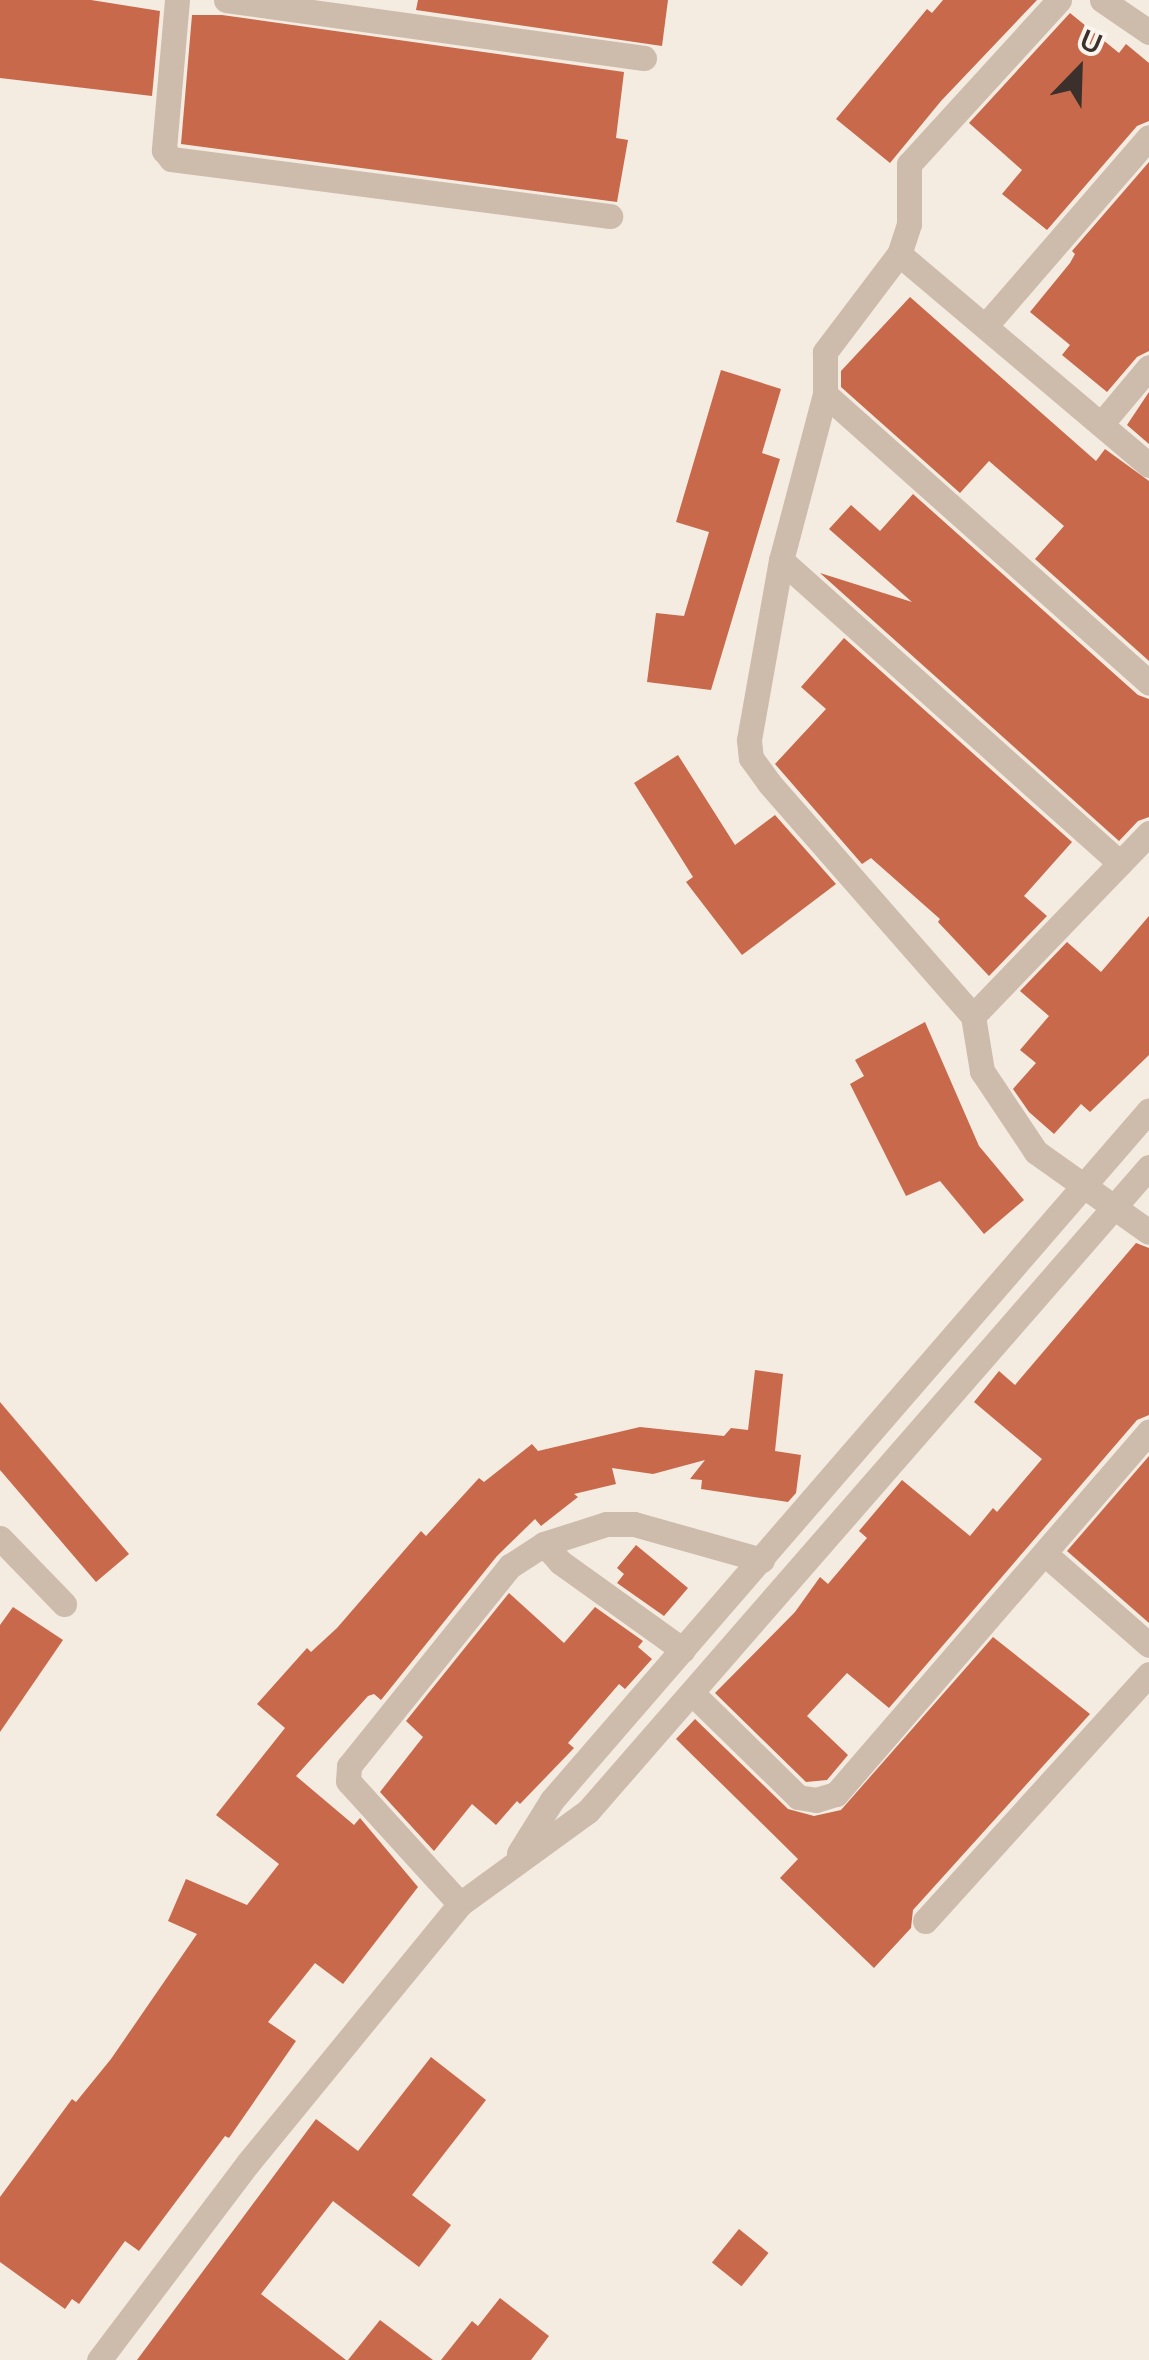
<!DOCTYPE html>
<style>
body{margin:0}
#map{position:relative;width:1149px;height:2360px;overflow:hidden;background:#f4ebe1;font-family:"Nunito Sans",sans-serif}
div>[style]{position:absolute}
.building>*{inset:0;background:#c8694b;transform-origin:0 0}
.minor>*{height:25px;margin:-12.5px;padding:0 12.5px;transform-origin:12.5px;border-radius:12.5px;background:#cdbbac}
span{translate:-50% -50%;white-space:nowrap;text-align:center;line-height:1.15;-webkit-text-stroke:8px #fbf5ee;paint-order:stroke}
.north{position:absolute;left:1029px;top:20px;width:100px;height:100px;-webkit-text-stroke:8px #fbf5ee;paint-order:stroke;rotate:23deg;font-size:28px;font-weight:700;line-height:40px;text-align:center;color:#3b302b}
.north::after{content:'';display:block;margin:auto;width:35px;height:45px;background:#3b302b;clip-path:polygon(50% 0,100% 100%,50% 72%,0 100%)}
</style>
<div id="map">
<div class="building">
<div style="clip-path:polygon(0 0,91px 0,160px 11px,152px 96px,0 78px)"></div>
<div style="clip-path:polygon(418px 0,668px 0,662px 46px,416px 10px)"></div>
<div style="clip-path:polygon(943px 0,1037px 0,941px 101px,890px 163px,836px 119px,927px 9px,932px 13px)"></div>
<div style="clip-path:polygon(1070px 13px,1119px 53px,1126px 44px,1149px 63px,1149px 121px,1137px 126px,1047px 230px,1002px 194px,1022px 170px,969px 123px)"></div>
<div style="clip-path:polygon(192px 15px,222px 15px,624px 72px,616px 138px,628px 140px,617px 202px,181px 144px)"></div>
<div style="clip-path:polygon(1149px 162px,1149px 351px,1137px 357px,1107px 392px,1062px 355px,1070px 345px,1030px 312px,1070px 263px,1075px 254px,1072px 251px)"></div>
<div style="clip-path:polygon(910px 297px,1096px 461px,1105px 449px,1149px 481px,1149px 661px,1035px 559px,1064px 526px,989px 461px,960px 493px,841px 387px,841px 371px)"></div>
<div style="clip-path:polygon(721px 370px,781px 389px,762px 453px,780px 459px,711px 690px,647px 682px,656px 613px,684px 616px,709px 532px,676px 522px)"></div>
<div style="clip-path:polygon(1149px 392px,1149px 444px,1127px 425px)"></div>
<div style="clip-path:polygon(913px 494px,1138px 695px,1149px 699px,1149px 817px,1138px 821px,1119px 841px,820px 573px,912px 602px,829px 529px,851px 505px,880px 531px)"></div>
<div style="clip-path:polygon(844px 638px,1072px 842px,1024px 896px,1047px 916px,989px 976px,938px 922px,940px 919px,871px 858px,862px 864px,775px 764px,826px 709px,801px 687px)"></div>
<div style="clip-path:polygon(678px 755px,735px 845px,775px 815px,836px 884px,742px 955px,686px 882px,693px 877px,634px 783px)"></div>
<div style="clip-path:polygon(1149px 916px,1149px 1055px,1090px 1112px,1081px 1104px,1054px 1134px,1029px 1112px,1013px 1089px,1036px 1063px,1020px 1050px,1049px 1016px,1020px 991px,1067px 942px,1101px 972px)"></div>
<div style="clip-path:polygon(925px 1022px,979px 1146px,1024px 1200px,984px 1234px,940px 1181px,906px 1196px,850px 1084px,864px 1076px,855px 1060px)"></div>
<div style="clip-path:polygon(1136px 1243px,1149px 1248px,1149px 1415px,1137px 1420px,889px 1708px,847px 1673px,807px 1716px,848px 1755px,827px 1780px,806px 1782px,715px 1693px,795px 1612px,820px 1577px,828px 1584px,867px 1538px,859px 1531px,902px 1480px,970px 1536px,993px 1508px,997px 1512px,1042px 1459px,974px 1402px,999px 1371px,1015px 1385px)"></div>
<div style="clip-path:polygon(755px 1370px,783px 1374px,775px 1451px,801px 1455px,796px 1493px,788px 1502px,701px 1489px,702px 1480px,690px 1479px,705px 1460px,653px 1474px,612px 1468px,616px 1484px,574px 1494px,578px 1497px,541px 1526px,535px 1519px,497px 1556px,381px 1700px,374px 1694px,368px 1696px,296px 1776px,354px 1825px,360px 1818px,418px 1887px,343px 1984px,315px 1963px,268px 2022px,296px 2041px,229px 2138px,225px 2136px,139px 2251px,125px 2241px,79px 2304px,72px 2299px,65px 2309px,0 2262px,0 2197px,72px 2099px,76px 2102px,111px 2059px,197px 1934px,168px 1921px,186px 1879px,247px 1905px,279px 1864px,216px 1815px,285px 1728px,257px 1704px,307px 1648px,311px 1652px,337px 1628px,421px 1531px,426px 1536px,479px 1478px,484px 1482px,532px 1444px,538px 1451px,640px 1427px,724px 1436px,731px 1428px,748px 1430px)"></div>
<div style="clip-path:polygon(0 1402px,129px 1554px,96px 1582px,0 1470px)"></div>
<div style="clip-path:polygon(1149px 1456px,1149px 1623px,1067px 1551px)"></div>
<div style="clip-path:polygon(636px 1545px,688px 1588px,664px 1616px,617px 1583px,624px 1574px,617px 1568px)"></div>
<div style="clip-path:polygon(509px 1593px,564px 1643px,595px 1607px,643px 1641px,638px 1647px,652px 1659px,625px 1689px,619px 1684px,568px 1743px,574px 1748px,520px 1804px,517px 1801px,496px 1825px,472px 1804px,434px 1851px,380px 1792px,423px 1737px,406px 1721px)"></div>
<div style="clip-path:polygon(13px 1607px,63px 1640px,0 1732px,0 1625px)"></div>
<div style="clip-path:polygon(993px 1637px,1090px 1714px,913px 1910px,911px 1928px,874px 1968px,780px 1878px,798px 1859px,676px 1739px,695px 1719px,788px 1809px,814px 1816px,841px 1810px)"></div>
<div style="clip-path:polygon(431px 2057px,486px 2100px,412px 2195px,451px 2225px,419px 2267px,333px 2201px,261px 2294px,346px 2360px,137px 2360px,316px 2119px,358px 2151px)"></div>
<div style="left:739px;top:2229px;width:38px;height:43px;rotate:39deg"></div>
<div style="clip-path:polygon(500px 2298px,549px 2336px,531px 2360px,441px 2360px,472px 2321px,478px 2326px)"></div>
<div style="clip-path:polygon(380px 2320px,433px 2360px,348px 2360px)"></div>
</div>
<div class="minor">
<div style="left:177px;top:0;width:151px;rotate:95deg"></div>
<div style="left:164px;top:150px;width:11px;rotate:52deg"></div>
<div style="left:171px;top:159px;width:443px;rotate:7.4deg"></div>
<div style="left:226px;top:0;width:422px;rotate:7.9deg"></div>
<div style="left:1059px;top:0;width:222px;rotate:132.4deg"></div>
<div style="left:909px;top:164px;width:60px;rotate:90deg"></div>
<div style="left:909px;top:224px;width:32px;rotate:108deg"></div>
<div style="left:899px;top:254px;width:123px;rotate:127.1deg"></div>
<div style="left:825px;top:352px;width:42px;rotate:90deg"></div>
<div style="left:825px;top:394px;width:172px;rotate:104.8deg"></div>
<div style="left:781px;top:560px;width:183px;rotate:100.1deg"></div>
<div style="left:749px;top:740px;width:18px;rotate:84deg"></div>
<div style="left:751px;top:758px;width:31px;rotate:54deg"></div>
<div style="left:769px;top:783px;width:310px;rotate:48.8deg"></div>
<div style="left:973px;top:1016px;width:56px;rotate:80.7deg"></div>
<div style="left:982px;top:1071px;width:97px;rotate:56.3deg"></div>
<div style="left:1036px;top:1152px;width:138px;rotate:35.3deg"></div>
<div style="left:1102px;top:0;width:57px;rotate:34.2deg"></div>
<div style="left:899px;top:254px;width:327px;rotate:40.2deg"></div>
<div style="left:987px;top:324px;width:247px;rotate:-49.1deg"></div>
<div style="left:825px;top:394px;width:434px;rotate:41.7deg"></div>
<div style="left:1102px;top:423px;width:73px;rotate:-50deg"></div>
<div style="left:781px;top:560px;width:455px;rotate:41.8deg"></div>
<div style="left:973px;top:1016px;width:254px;rotate:-46.1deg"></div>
<div style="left:0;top:1538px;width:92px;rotate:45.9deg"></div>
<div style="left:544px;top:1544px;width:24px;rotate:48deg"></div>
<div style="left:560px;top:1562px;width:151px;rotate:35.6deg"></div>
<div style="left:1045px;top:1554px;width:138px;rotate:41.2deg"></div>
<div style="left:694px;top:1695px;width:146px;rotate:44.4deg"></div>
<div style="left:798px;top:1797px;width:18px;rotate:9deg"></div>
<div style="left:816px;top:1800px;width:21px;rotate:-17deg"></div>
<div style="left:836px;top:1794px;width:479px;rotate:-49.2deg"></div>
<div style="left:519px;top:1853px;width:62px;rotate:-58.1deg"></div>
<div style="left:552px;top:1800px;width:912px;rotate:-49.13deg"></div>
<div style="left:460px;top:1904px;width:166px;rotate:-132.3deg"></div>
<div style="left:348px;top:1781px;width:15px;rotate:-86deg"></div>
<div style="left:349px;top:1766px;width:257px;rotate:-51.2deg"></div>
<div style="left:510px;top:1566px;width:40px;rotate:-32.9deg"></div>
<div style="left:544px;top:1544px;width:65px;rotate:-17.9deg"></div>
<div style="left:606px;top:1524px;width:28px"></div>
<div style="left:634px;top:1524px;width:133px;rotate:15.7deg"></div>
<div style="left:925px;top:1921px;width:333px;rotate:-47.8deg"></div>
<div style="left:99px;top:2360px;width:247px;rotate:-52.9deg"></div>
<div style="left:248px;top:2163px;width:335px;rotate:-50.7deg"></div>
<div style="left:460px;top:1904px;width:158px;rotate:-36deg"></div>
<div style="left:588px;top:1811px;width:854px;rotate:-48.94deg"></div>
</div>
<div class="north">U</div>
</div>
